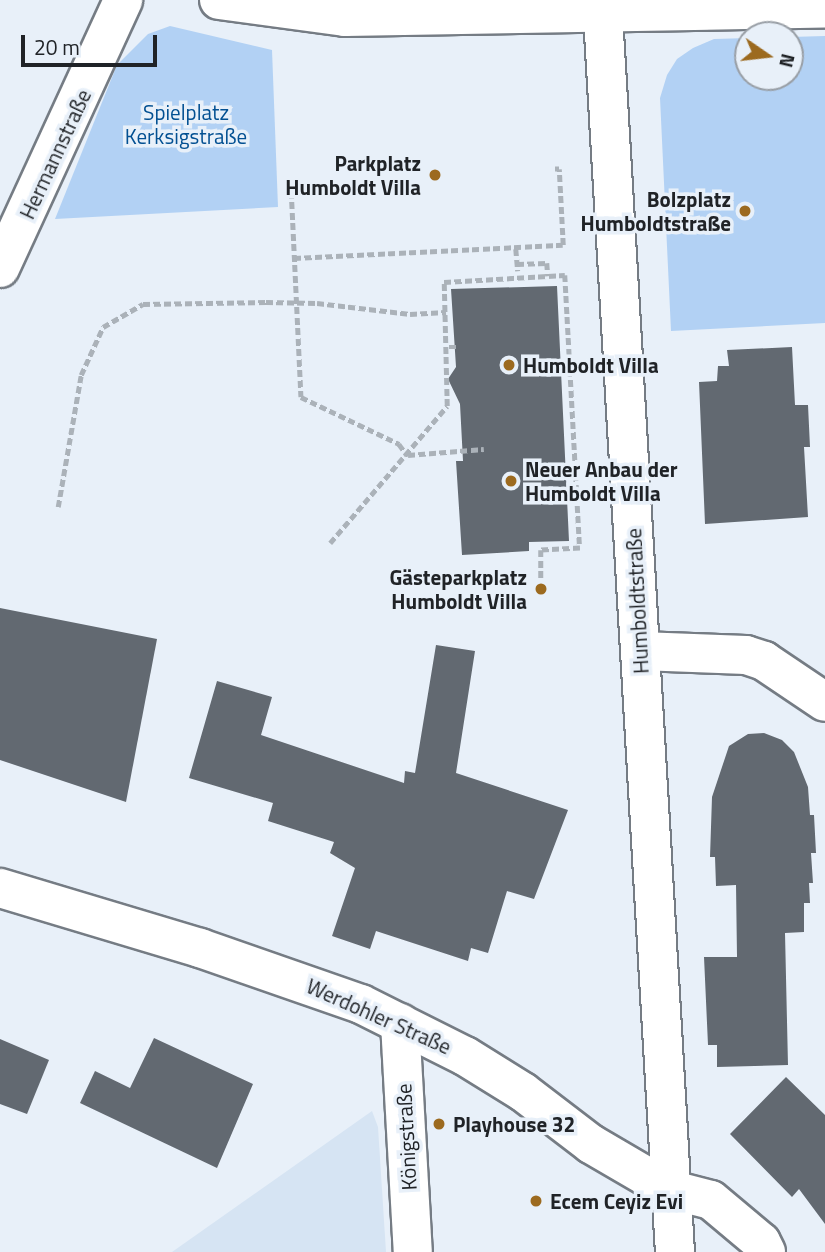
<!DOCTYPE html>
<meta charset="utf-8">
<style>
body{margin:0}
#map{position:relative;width:825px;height:1252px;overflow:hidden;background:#e8f0f9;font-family:"Titillium Web",sans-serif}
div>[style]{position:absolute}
.built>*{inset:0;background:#d6e4f3}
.green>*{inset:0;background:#b2d1f4}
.building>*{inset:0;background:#626971}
.path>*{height:4.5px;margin-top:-2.25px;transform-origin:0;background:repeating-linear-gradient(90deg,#abb2b9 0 7px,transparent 0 10.5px)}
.roads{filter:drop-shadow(2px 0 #757c84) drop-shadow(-2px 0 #757c84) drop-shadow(0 2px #757c84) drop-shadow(0 -2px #757c84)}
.minor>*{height:38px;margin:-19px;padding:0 19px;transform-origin:19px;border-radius:19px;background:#fff}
.tertiary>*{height:38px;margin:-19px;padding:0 19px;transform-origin:19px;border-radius:19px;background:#fff}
.path-bridge>*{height:4.5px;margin-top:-2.25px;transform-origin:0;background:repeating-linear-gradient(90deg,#abb2b9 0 7px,transparent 0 10.5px)}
.dots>*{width:19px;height:19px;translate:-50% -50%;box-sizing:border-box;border:4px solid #e8f0f9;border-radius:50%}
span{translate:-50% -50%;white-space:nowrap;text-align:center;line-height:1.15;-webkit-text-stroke:7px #e8f0f9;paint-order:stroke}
.park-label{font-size:21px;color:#035092}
.street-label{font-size:21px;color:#202327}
.poi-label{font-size:21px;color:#202327;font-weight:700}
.right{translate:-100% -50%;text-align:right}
.left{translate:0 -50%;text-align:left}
.north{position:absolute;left:734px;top:21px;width:70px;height:70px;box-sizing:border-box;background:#e8f0f9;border:2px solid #989ea5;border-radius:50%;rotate:104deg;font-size:19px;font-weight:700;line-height:28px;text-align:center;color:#202327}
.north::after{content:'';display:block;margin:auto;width:24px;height:32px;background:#9c6a1f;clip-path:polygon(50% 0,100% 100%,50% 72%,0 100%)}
.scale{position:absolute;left:21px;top:35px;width:136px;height:32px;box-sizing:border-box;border:4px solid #202327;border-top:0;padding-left:9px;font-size:21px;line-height:24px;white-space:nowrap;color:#202327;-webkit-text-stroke:5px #e8f0f9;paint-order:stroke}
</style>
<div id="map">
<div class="built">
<div style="clip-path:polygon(372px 1111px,378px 1127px,386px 1252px,172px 1252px)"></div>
</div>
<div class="green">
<div style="clip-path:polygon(170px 26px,272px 50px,278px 207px,55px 219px,117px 65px,148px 34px)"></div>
<div style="clip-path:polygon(825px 36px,825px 323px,671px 331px,660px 98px,667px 75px,677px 59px,693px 48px,714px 39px,748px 38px,748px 77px,790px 77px,790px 37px)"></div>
</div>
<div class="building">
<div style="clip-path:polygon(557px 286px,569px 541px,529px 542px,529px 551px,462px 555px,456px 461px,463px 461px,460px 404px,448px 379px,456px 367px,451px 289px)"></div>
<div style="clip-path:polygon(792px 347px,795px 405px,808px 405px,810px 447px,804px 447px,808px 517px,705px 524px,699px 382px,717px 381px,718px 366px,729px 366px,727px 350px)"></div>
<div style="clip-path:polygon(0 608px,157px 639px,126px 802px,0 760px)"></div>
<div style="clip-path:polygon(436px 645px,475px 651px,456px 773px,568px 810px,534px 899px,507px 891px,488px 953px,471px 948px,468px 961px,376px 931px,370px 949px,332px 936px,355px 868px,330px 853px,334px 842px,268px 821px,273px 803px,189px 778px,217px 681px,272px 697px,261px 735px,404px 783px,405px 771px,415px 773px)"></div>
<div style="clip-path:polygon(764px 733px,782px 740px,794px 752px,808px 787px,810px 815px,814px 815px,816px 853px,811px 853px,813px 883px,809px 883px,810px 903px,804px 903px,804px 932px,785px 933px,788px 1065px,717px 1067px,717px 1045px,708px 1045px,704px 957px,737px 957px,736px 885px,716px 886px,715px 857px,710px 857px,712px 797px,729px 746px,748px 734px)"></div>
<div style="clip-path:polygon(154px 1038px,253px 1084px,217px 1168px,80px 1103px,95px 1071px,130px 1088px)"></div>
<div style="clip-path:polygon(0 1039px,49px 1060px,27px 1114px,0 1104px)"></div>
<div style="clip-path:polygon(786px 1077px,825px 1115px,825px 1224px,799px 1189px,792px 1197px,730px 1134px)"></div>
</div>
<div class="path">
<div style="left:291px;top:181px;width:216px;rotate:87.3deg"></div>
<div style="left:301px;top:397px;width:109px;rotate:25.6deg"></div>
<div style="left:399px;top:444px;width:14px;rotate:54deg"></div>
<div style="left:516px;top:249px;width:22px;rotate:85deg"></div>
<div style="left:294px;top:258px;width:269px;rotate:-2.8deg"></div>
<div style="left:563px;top:245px;width:76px;rotate:-93deg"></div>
<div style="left:559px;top:169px;width:4px;rotate:180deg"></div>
<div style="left:517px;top:264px;width:30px;rotate:-2deg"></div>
<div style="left:547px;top:263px;width:13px;rotate:86deg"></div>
<div style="left:317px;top:303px;width:94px;rotate:6.7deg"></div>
<div style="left:410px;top:314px;width:36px;rotate:-3deg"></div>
<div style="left:449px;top:347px;width:9px"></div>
<div style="left:408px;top:455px;width:76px;rotate:-4.5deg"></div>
<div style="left:58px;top:507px;width:134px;rotate:-80.1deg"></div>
<div style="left:81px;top:375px;width:53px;rotate:-65.4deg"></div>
<div style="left:103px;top:327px;width:46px;rotate:-29.9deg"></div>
<div style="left:143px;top:304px;width:123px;rotate:-0.9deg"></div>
<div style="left:330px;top:543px;width:180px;rotate:-49.5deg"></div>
<div style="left:447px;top:406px;width:124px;rotate:-91.4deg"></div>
<div style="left:444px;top:282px;width:121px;rotate:-3.3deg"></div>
<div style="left:565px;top:275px;width:273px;rotate:86.9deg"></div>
<div style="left:580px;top:548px;width:39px;rotate:177deg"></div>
<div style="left:541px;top:550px;width:39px;rotate:90deg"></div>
</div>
<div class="roads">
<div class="minor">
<div style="left:219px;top:0;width:127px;rotate:7.7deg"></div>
<div style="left:345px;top:17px;width:480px;rotate:-1deg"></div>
<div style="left:0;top:268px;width:295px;rotate:-65.3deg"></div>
<div style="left:640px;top:651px;width:106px;rotate:2.2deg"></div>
<div style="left:746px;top:655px;width:19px;rotate:18deg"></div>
<div style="left:764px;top:661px;width:73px;rotate:33.9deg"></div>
<div style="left:400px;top:1023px;width:229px;rotate:86.8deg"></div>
<div style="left:668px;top:1189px;width:44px;rotate:14.3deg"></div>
<div style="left:711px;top:1200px;width:65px;rotate:40deg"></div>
<div style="left:761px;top:1242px;width:11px;rotate:63deg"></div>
</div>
<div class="tertiary">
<div style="left:608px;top:0;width:16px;rotate:108deg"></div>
<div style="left:603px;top:15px;width:1239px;rotate:86.67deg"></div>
<div style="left:0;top:888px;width:209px;rotate:16.7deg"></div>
<div style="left:200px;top:948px;width:170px;rotate:19.2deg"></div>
<div style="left:361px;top:1004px;width:116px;rotate:26.6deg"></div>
<div style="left:465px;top:1056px;width:68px;rotate:31.8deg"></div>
<div style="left:523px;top:1092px;width:86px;rotate:37.4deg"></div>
<div style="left:591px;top:1144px;width:89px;rotate:30.3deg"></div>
</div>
</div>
<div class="path-bridge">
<div style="left:266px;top:302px;width:51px;rotate:1.1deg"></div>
</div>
<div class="dots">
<div style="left:435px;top:175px;background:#9c6a1f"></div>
<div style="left:745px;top:211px;background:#9c6a1f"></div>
<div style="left:509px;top:365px;background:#9c6a1f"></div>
<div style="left:511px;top:481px;background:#9c6a1f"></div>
<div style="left:541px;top:589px;background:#9c6a1f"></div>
<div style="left:439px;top:1124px;background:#9c6a1f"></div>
<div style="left:536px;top:1201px;background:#9c6a1f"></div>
</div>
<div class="park-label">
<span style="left:186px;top:124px">Spielplatz<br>Kerksigstraße</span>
</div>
<div class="street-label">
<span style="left:55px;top:154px;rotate:-65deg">Hermannstraße</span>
<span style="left:637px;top:601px;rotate:-93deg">Humboldtstraße</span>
<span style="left:379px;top:1016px;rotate:24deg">Werdohler Straße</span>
<span style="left:406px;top:1137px;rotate:-93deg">Königstraße</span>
</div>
<div class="poi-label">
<span class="right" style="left:421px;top:175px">Parkplatz<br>Humboldt Villa</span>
<span class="right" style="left:731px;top:211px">Bolzplatz<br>Humboldtstraße</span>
<span class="left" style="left:523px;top:365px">Humboldt Villa</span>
<span class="left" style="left:525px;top:481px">Neuer Anbau der<br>Humboldt Villa</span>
<span class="right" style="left:527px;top:589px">Gästeparkplatz<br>Humboldt Villa</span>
<span class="left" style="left:453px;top:1124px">Playhouse 32</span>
<span class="left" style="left:550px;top:1201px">Ecem Ceyiz Evi</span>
</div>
<div class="north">N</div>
<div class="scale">20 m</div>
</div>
